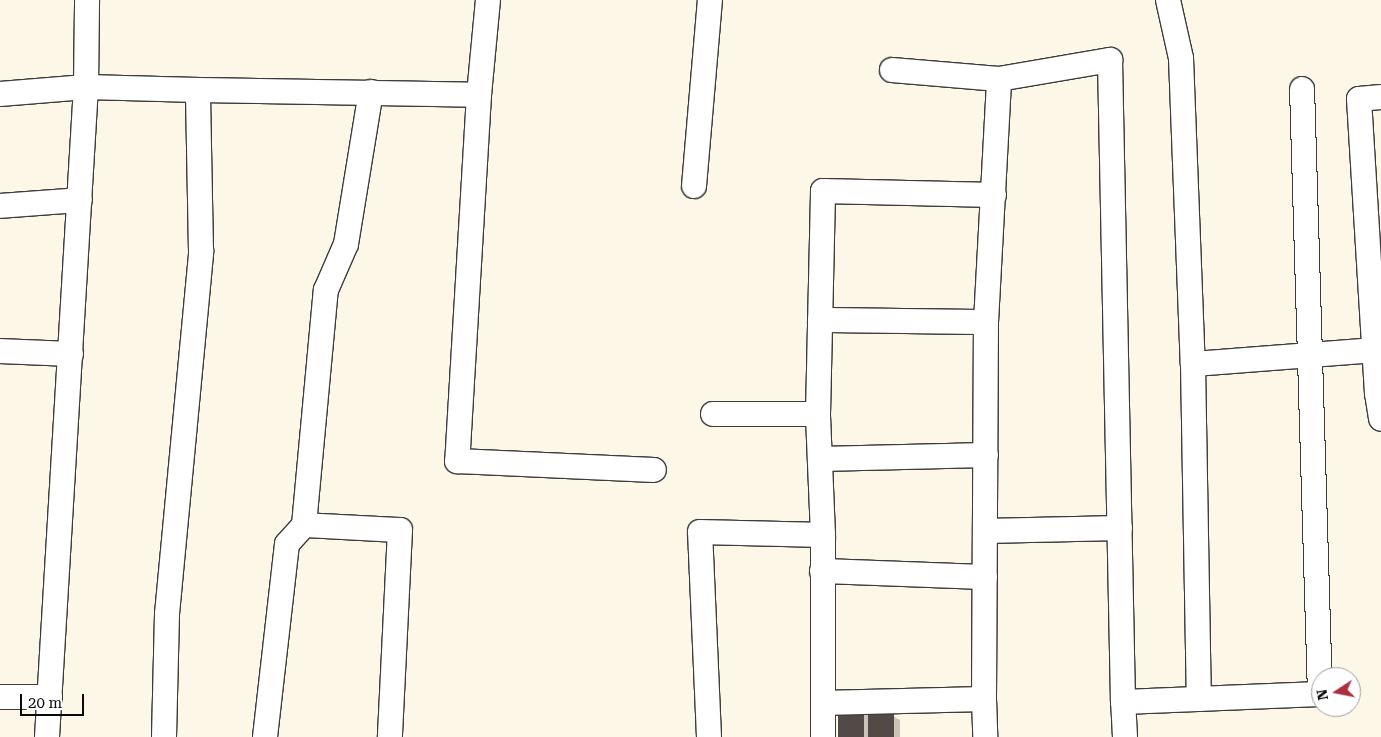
<!DOCTYPE html>
<style>
body{margin:0}
#map{position:relative;width:1381px;height:737px;overflow:hidden;background:#fdf7e8;font-family:"Roboto Serif",serif}
div>[style]{position:absolute}
.shadow>*{inset:0;background:#0003}
.building>*{inset:0;background:#514a47;transform-origin:0 0}
.roads{filter:drop-shadow(1px 0 #3c3c3c) drop-shadow(-1px 0 #3c3c3c) drop-shadow(0 1px #3c3c3c) drop-shadow(0 -1px #3c3c3c)}
.street>*{height:24px;margin:-12px;padding:0 12px;transform-origin:12px;border-radius:12px;background:#fff}
span{translate:-50% -50%;white-space:nowrap;text-align:center;line-height:1.15;-webkit-text-stroke:5px #fff;paint-order:stroke}
.north{position:absolute;left:1311px;top:667px;width:50px;height:50px;box-sizing:border-box;background:#fff;border:1px solid #9d9d9d;border-radius:50%;rotate:259deg;font-size:14px;font-weight:700;line-height:20px;text-align:center;color:#090909}
.north::after{content:'';display:block;margin:auto;width:18px;height:22px;background:#ab303e;clip-path:polygon(50% 0,100% 100%,50% 72%,0 100%)}
.scale{position:absolute;left:20px;top:694px;width:64px;height:22px;box-sizing:border-box;border:2px solid #090909;border-top:0;padding-left:6px;font-size:15px;line-height:18px;white-space:nowrap;color:#090909;-webkit-text-stroke:4px #fff;paint-order:stroke}
</style>
<div id="map">
<div class="shadow">
<div style="clip-path:polygon(864px 713px,868px 715px,893px 716px,900px 720px,900px 737px,839px 737px)"></div>
</div>
<div class="building">
<div style="left:838px;top:712px;width:26px;height:25px"></div>
<div style="left:868px;top:714px;width:26px;height:23px"></div>
</div>
<div class="roads">
<div class="street">
<div style="left:1168px;top:0;width:59px;rotate:77.4deg"></div>
<div style="left:1181px;top:58px;width:306px;rotate:87.8deg"></div>
<div style="left:1193px;top:364px;width:335px;rotate:89deg"></div>
<div style="left:892px;top:70px;width:107px;rotate:4.8deg"></div>
<div style="left:0;top:94px;width:86px;rotate:-4.7deg"></div>
<div style="left:86px;top:87px;width:112px;rotate:1.5deg"></div>
<div style="left:479px;top:95px;width:367px;rotate:93.4deg"></div>
<div style="left:457px;top:461px;width:197px;rotate:2.6deg"></div>
<div style="left:1381px;top:97px;width:22px;rotate:175deg"></div>
<div style="left:1359px;top:99px;width:295px;rotate:86.5deg"></div>
<div style="left:1377px;top:393px;width:26px;rotate:81deg"></div>
<div style="left:694px;top:186px;width:187px;rotate:-85.1deg"></div>
<div style="left:0;top:206px;width:80px;rotate:-4.3deg"></div>
<div style="left:820px;top:320px;width:166px;rotate:0.7deg"></div>
<div style="left:0;top:351px;width:71px;rotate:2.4deg"></div>
<div style="left:1193px;top:364px;width:184px;rotate:-4.4deg"></div>
<div style="left:818px;top:414px;width:223px;rotate:-88.7deg"></div>
<div style="left:823px;top:191px;width:171px;rotate:1.3deg"></div>
<div style="left:820px;top:459px;width:166px;rotate:-1.4deg"></div>
<div style="left:304px;top:525px;width:236px;rotate:-84.7deg"></div>
<div style="left:326px;top:290px;width:50px;rotate:-66.5deg"></div>
<div style="left:346px;top:244px;width:154px;rotate:-80.7deg"></div>
<div style="left:985px;top:531px;width:135px;rotate:-1.3deg"></div>
<div style="left:823px;top:535px;width:202px;rotate:90deg"></div>
<div style="left:822px;top:571px;width:163px;rotate:2.1deg"></div>
<div style="left:0;top:697px;width:50px"></div>
<div style="left:984px;top:699px;width:38px;rotate:88deg"></div>
<div style="left:823px;top:703px;width:161px;rotate:-1.4deg"></div>
<div style="left:984px;top:699px;width:377px;rotate:-89.7deg"></div>
<div style="left:986px;top:322px;width:243px;rotate:-86.9deg"></div>
<div style="left:999px;top:79px;width:113px;rotate:-9.7deg"></div>
<div style="left:1110px;top:60px;width:642px;rotate:88.84deg"></div>
<div style="left:47px;top:737px;width:651px;rotate:-86.57deg"></div>
<div style="left:86px;top:87px;width:87px;rotate:-89.3deg"></div>
<div style="left:164px;top:737px;width:123px;rotate:-88.6deg"></div>
<div style="left:167px;top:614px;width:365px;rotate:-84.6deg"></div>
<div style="left:201px;top:251px;width:161px;rotate:-91.1deg"></div>
<div style="left:198px;top:90px;width:281px;rotate:1deg"></div>
<div style="left:479px;top:95px;width:95px;rotate:-84.6deg"></div>
<div style="left:265px;top:737px;width:194px;rotate:-83.5deg"></div>
<div style="left:287px;top:544px;width:25px;rotate:-48deg"></div>
<div style="left:304px;top:525px;width:96px;rotate:3deg"></div>
<div style="left:400px;top:530px;width:207px;rotate:92.8deg"></div>
<div style="left:709px;top:737px;width:205px;rotate:-92.5deg"></div>
<div style="left:700px;top:532px;width:123px;rotate:1.4deg"></div>
<div style="left:823px;top:535px;width:121px;rotate:-92.4deg"></div>
<div style="left:818px;top:414px;width:105px;rotate:180deg"></div>
<div style="left:1125px;top:737px;width:35px;rotate:-93deg"></div>
<div style="left:1123px;top:702px;width:197px;rotate:-2.3deg"></div>
<div style="left:1320px;top:694px;width:605px;rotate:-91.7deg"></div>
</div>
</div>
<div class="north">N</div>
<div class="scale">20 m</div>
</div>
